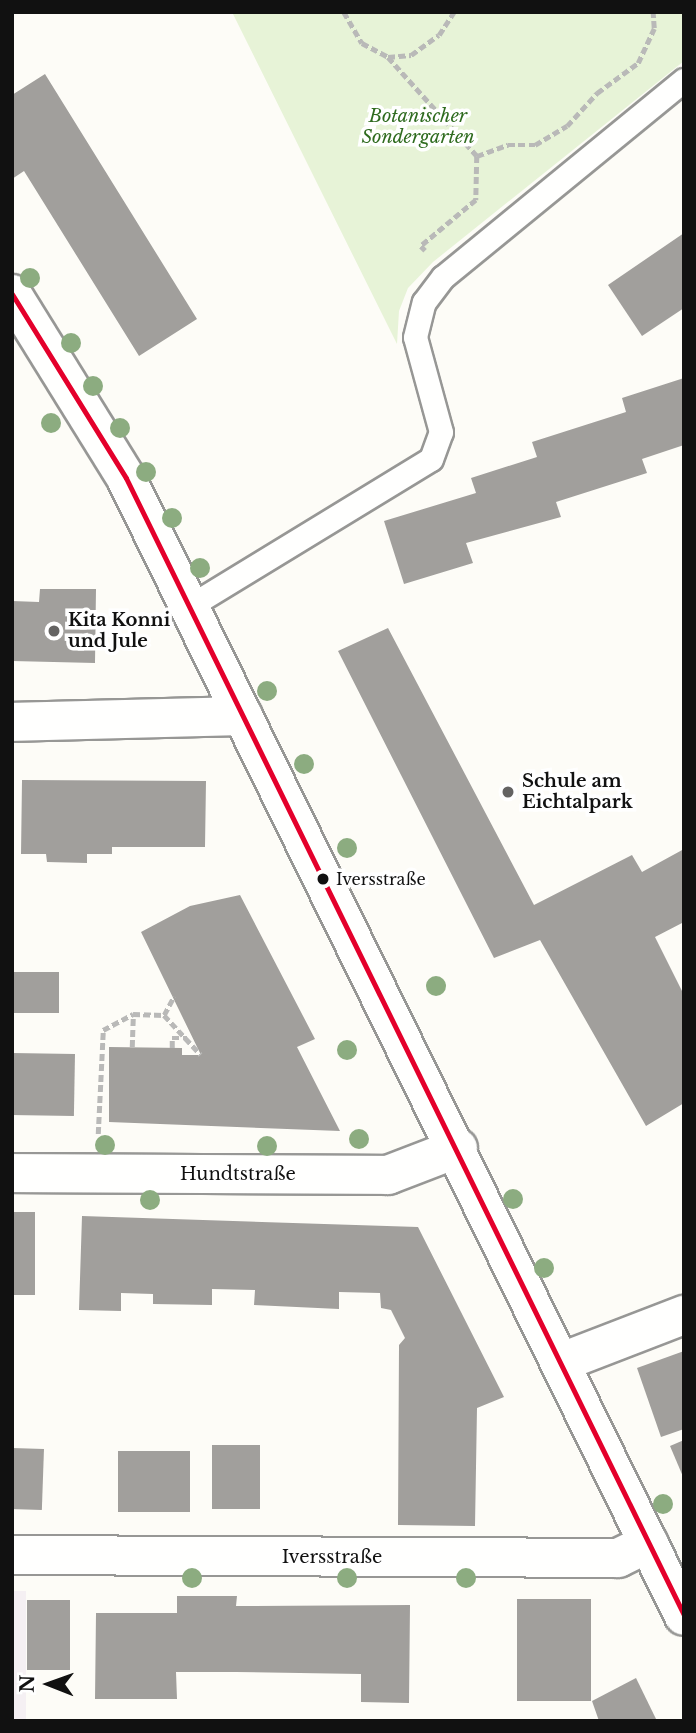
<!DOCTYPE html>
<meta charset="utf-8">
<style>
body{margin:0}
#map{position:relative;width:696px;height:1733px;overflow:hidden;background:#fdfcf7;font-family:"Libre Baskerville",serif}
div>[style]{position:absolute}
.industrial>*{inset:0;background:#f5f0f3;transform-origin:0 0}
.green>*{inset:0;background:#e7f3d7}
.building>*{inset:0;background:#a19f9c;transform-origin:0 0}
.path>*{height:4.5px;margin-top:-2.25px;transform-origin:0;background:repeating-linear-gradient(90deg,#b9b9b8 0 7px,transparent 0 10.5px)}
.roads{filter:drop-shadow(2px 0 #979795) drop-shadow(-2px 0 #979795) drop-shadow(0 2px #979795) drop-shadow(0 -2px #979795)}
.service>*{height:23px;margin:-11.5px;padding:0 11.5px;transform-origin:11.5px;border-radius:11.5px;background:#fffffe}
.minor>*{height:38px;margin:-19px;padding:0 19px;transform-origin:19px;border-radius:19px;background:#fffffe}
.tertiary>*{height:38px;margin:-19px;padding:0 19px;transform-origin:19px;border-radius:19px;background:#fffffe}
.bus-1>*{height:5px;margin:-2.5px;padding:0 2.5px;transform-origin:2.5px;border-radius:2.5px;background:#e4002b}
.trees>*{width:20px;height:20px;margin:-10px;border-radius:50%;background:#8cac80}
.dots>*{width:19px;height:19px;translate:-50% -50%;box-sizing:border-box;border:4px solid #fff;border-radius:50%}
span{translate:-50% -50%;white-space:nowrap;text-align:center;line-height:1.15;-webkit-text-stroke:7px #fff;paint-order:stroke}
.bus-label{font-size:16px;color:#111}
.left{translate:0 -50%;text-align:left}
.park-label{font-size:18px;color:#2f6b1f;font-style:italic}
.poi-label{font-size:18px;color:#111;font-weight:700}
.street-label{font-size:18px;color:#111}
.frame{position:absolute;inset:0;border:14px solid #111;pointer-events:none}
.north{position:absolute;left:14px;top:1649px;width:70px;height:70px;-webkit-text-stroke:5px #fff;paint-order:stroke;rotate:271deg;font-size:19px;font-weight:700;line-height:28px;text-align:center;color:#111}
.north::after{content:'';display:block;margin:auto;width:24px;height:32px;background:#111;clip-path:polygon(50% 0,100% 100%,50% 72%,0 100%)}
</style>
<div id="map">
<div class="industrial">
<div style="left:12px;top:1591px;width:14px;height:130px"></div>
</div>
<div class="green">
<div style="clip-path:polygon(232px 12px,684px 12px,684px 61px,433px 262px,408px 288px,399px 311px,397px 344px)"></div>
</div>
<div class="building">
<div style="clip-path:polygon(45px 74px,197px 319px,139px 356px,24px 171px,12px 179px,12px 95px)"></div>
<div style="clip-path:polygon(684px 233px,684px 308px,642px 336px,608px 285px)"></div>
<div style="clip-path:polygon(684px 378px,684px 445px,642px 459px,647px 473px,556px 502px,561px 517px,466px 543px,473px 563px,404px 584px,384px 521px,476px 493px,471px 478px,537px 457px,532px 442px,626px 412px,622px 398px)"></div>
<div style="clip-path:polygon(40px 589px,96px 589px,95px 663px,12px 661px,12px 601px,39px 602px)"></div>
<div style="clip-path:polygon(388px 628px,534px 905px,632px 855px,642px 872px,684px 849px,684px 922px,655px 937px,684px 995px,684px 1103px,646px 1126px,540px 940px,494px 958px,338px 651px)"></div>
<div style="clip-path:polygon(22px 780px,206px 781px,205px 847px,112px 847px,112px 854px,87px 854px,87px 863px,47px 862px,46px 854px,21px 854px)"></div>
<div style="clip-path:polygon(240px 895px,315px 1039px,297px 1047px,340px 1131px,109px 1122px,109px 1047px,182px 1048px,182px 1055px,201px 1055px,141px 932px,190px 906px)"></div>
<div style="left:59px;top:972px;width:41px;height:47px;rotate:90deg"></div>
<div style="left:12px;top:1053px;width:63px;height:62px;rotate:1deg"></div>
<div style="left:12px;top:1212px;width:23px;height:83px"></div>
<div style="clip-path:polygon(82px 1216px,418px 1227px,504px 1397px,477px 1408px,475px 1526px,398px 1525px,399px 1345px,405px 1338px,391px 1310px,381px 1308px,380px 1293px,339px 1292px,339px 1309px,254px 1305px,255px 1290px,212px 1289px,212px 1305px,153px 1304px,153px 1294px,121px 1293px,121px 1311px,79px 1310px)"></div>
<div style="clip-path:polygon(684px 1351px,684px 1429px,661px 1437px,637px 1368px)"></div>
<div style="clip-path:polygon(684px 1440px,684px 1479px,670px 1446px)"></div>
<div style="left:212px;top:1445px;width:48px;height:64px"></div>
<div style="left:12px;top:1448px;width:32px;height:61px;rotate:2deg"></div>
<div style="left:118px;top:1451px;width:72px;height:61px"></div>
<div style="clip-path:polygon(177px 1596px,237px 1596px,236px 1606px,410px 1605px,409px 1703px,361px 1702px,361px 1674px,236px 1672px,176px 1672px,177px 1699px,95px 1699px,96px 1613px,177px 1613px)"></div>
<div style="left:517px;top:1599px;width:74px;height:102px"></div>
<div style="left:27px;top:1600px;width:43px;height:70px"></div>
<div style="clip-path:polygon(636px 1678px,657px 1721px,599px 1721px,592px 1701px)"></div>
</div>
<div class="path">
<div style="left:344px;top:12px;width:36px;rotate:60deg"></div>
<div style="left:362px;top:43px;width:30px;rotate:28deg"></div>
<div style="left:388px;top:57px;width:23px;rotate:-5deg"></div>
<div style="left:411px;top:55px;width:34px;rotate:-36deg"></div>
<div style="left:439px;top:35px;width:27px;rotate:-57deg"></div>
<div style="left:388px;top:57px;width:133px;rotate:48deg"></div>
<div style="left:477px;top:156px;width:44px;rotate:91.3deg"></div>
<div style="left:476px;top:200px;width:72px;rotate:140.1deg"></div>
<div style="left:421px;top:246px;width:6px;rotate:45deg"></div>
<div style="left:477px;top:156px;width:33px;rotate:-20deg"></div>
<div style="left:508px;top:145px;width:27px"></div>
<div style="left:535px;top:145px;width:37px;rotate:-31deg"></div>
<div style="left:567px;top:126px;width:45px;rotate:-47.7deg"></div>
<div style="left:597px;top:93px;width:51px;rotate:-36.2deg"></div>
<div style="left:638px;top:63px;width:38px;rotate:-65deg"></div>
<div style="left:654px;top:28px;width:16px;rotate:-94deg"></div>
<div style="left:164px;top:1015px;width:54px;rotate:47.2deg"></div>
<div style="left:132px;top:1047px;width:33px;rotate:-88deg"></div>
<div style="left:172px;top:1048px;width:10px;rotate:-90deg"></div>
<div style="left:172px;top:1038px;width:15px"></div>
<div style="left:98px;top:1134px;width:104px;rotate:-87.2deg"></div>
<div style="left:103px;top:1030px;width:34px;rotate:-28deg"></div>
<div style="left:133px;top:1014px;width:31px;rotate:2deg"></div>
<div style="left:164px;top:1015px;width:21px;rotate:-62deg"></div>
</div>
<div class="roads">
<div class="service">
<div style="left:190px;top:606px;width:282px;rotate:-31.4deg"></div>
<div style="left:431px;top:459px;width:29px;rotate:-70deg"></div>
<div style="left:441px;top:432px;width:98px;rotate:-105.3deg"></div>
<div style="left:415px;top:337px;width:36px;rotate:-76deg"></div>
<div style="left:424px;top:302px;width:31px;rotate:-53deg"></div>
<div style="left:443px;top:277px;width:311px;rotate:-39.3deg"></div>
</div>
<div class="minor">
<div style="left:12px;top:722px;width:231px;rotate:-1.5deg"></div>
<div style="left:12px;top:1173px;width:376px;rotate:0.3deg"></div>
<div style="left:388px;top:1175px;width:75px;rotate:-21.1deg"></div>
<div style="left:562px;top:1362px;width:131px;rotate:-21.1deg"></div>
<div style="left:12px;top:1555px;width:606px;rotate:0.28deg"></div>
<div style="left:618px;top:1558px;width:34px;rotate:-26deg"></div>
</div>
<div class="tertiary">
<div style="left:12px;top:294px;width:216px;rotate:58.2deg"></div>
<div style="left:126px;top:478px;width:1267px;rotate:63.88deg"></div>
</div>
</div>
<div class="bus-1">
<div style="left:12px;top:294px;width:216px;rotate:58.2deg"></div>
<div style="left:126px;top:478px;width:1267px;rotate:63.86deg"></div>
</div>
<div class="trees">
<div style="left:30px;top:278px"></div>
<div style="left:71px;top:343px"></div>
<div style="left:93px;top:386px"></div>
<div style="left:51px;top:423px"></div>
<div style="left:120px;top:428px"></div>
<div style="left:146px;top:472px"></div>
<div style="left:172px;top:518px"></div>
<div style="left:200px;top:568px"></div>
<div style="left:267px;top:691px"></div>
<div style="left:304px;top:764px"></div>
<div style="left:347px;top:848px"></div>
<div style="left:436px;top:986px"></div>
<div style="left:347px;top:1050px"></div>
<div style="left:359px;top:1139px"></div>
<div style="left:105px;top:1145px"></div>
<div style="left:267px;top:1146px"></div>
<div style="left:513px;top:1199px"></div>
<div style="left:150px;top:1200px"></div>
<div style="left:544px;top:1268px"></div>
<div style="left:663px;top:1504px"></div>
<div style="left:192px;top:1578px"></div>
<div style="left:347px;top:1578px"></div>
<div style="left:466px;top:1578px"></div>
</div>
<div class="dots">
<div style="left:54px;top:631px;background:#646362"></div>
<div style="left:508px;top:792px;background:#646362"></div>
<div style="left:323px;top:879px;background:#111"></div>
</div>
<div class="bus-label">
<span class="left" style="left:336px;top:879px">Iversstraße</span>
</div>
<div class="park-label">
<span style="left:418px;top:127px">Botanischer<br>Sondergarten</span>
</div>
<div class="poi-label">
<span class="left" style="left:68px;top:631px">Kita Konni<br>und Jule</span>
<span class="left" style="left:522px;top:792px">Schule am<br>Eichtalpark</span>
</div>
<div class="street-label">
<span style="left:238px;top:1174px">Hundtstraße</span>
<span style="left:332px;top:1557px">Iversstraße</span>
</div>
<div class="frame"></div>
<div class="north">N</div>
</div>
